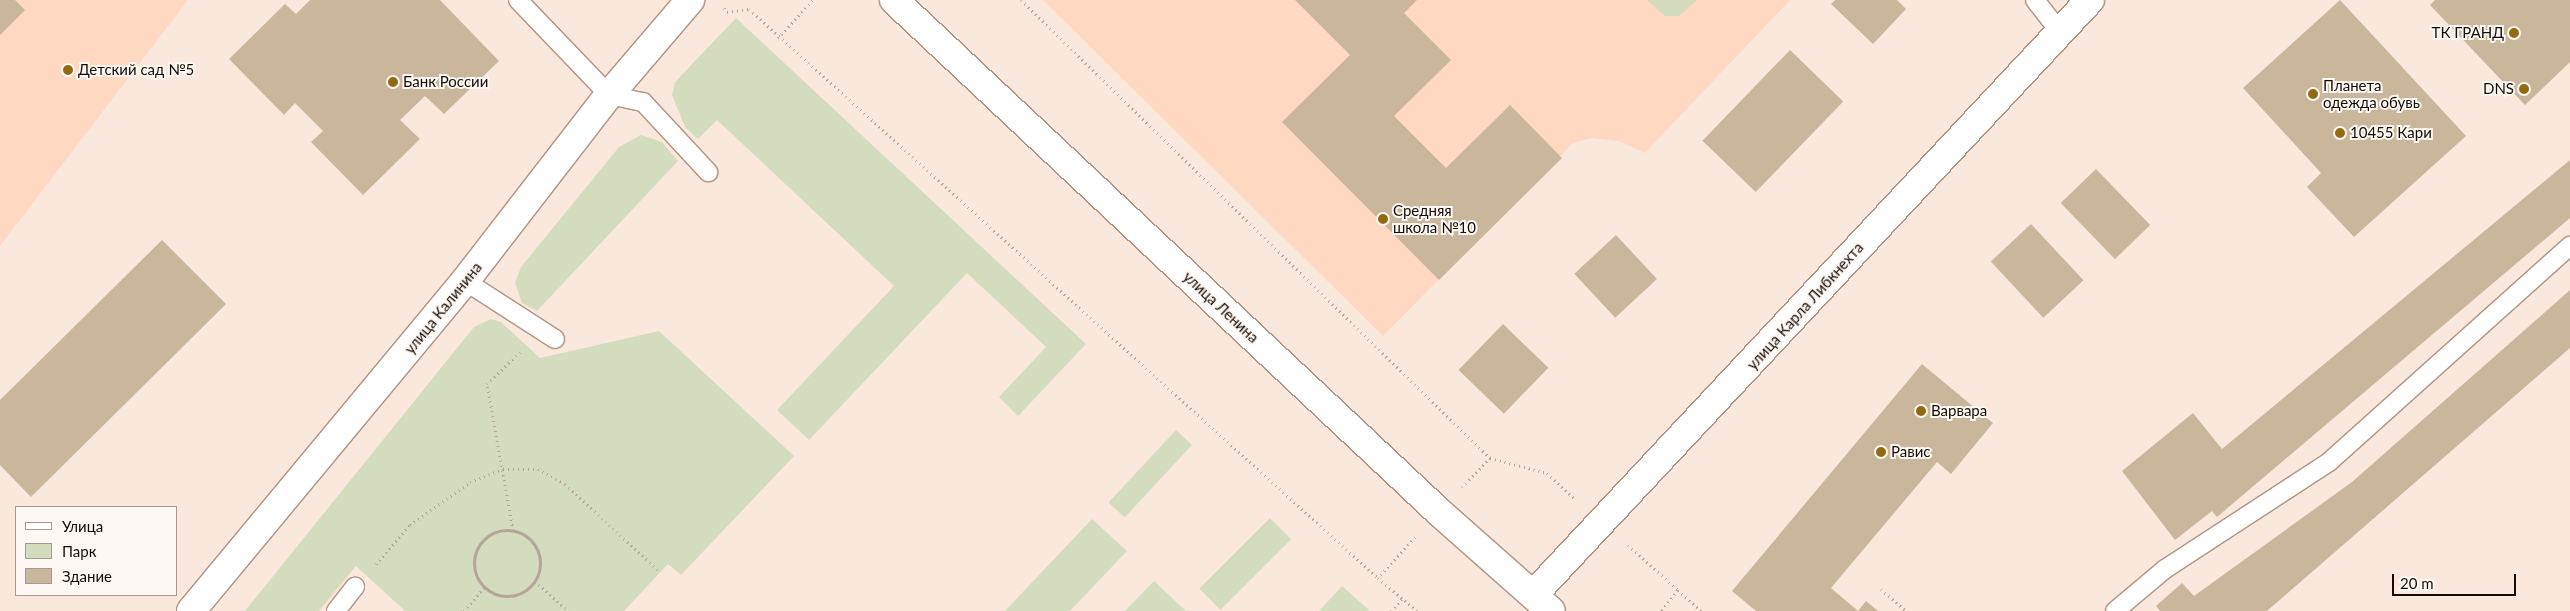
<!DOCTYPE html>
<meta charset="utf-8">
<style>
body{margin:0}
#map{position:relative;width:2570px;height:611px;overflow:hidden;background:#fbe8dc;font-family:Lato,sans-serif}
div>[style]{position:absolute}
.built>*{inset:0;background:#fed8c1}
.green>*{inset:0;background:#d4dcbe;transform-origin:0 0}
.building>*{inset:0;background:#c9b69b;transform-origin:0 0}
.path>*{height:3px;margin-top:-1.5px;transform-origin:0;background:repeating-linear-gradient(90deg,#b5a59a 0 1px,transparent 0 5px)}
.path>.ring{margin:-1.5px;padding:0;box-sizing:content-box;background:none;border:3px solid #b5a59a;border-radius:50%}
.roads{filter:drop-shadow(1px 0 #b09381) drop-shadow(-1px 0 #b09381) drop-shadow(0 1px #b09381) drop-shadow(0 -1px #b09381)}
.lane>*{height:18px;margin:-9px;padding:0 9px;transform-origin:9px;border-radius:9px;background:#fff}
.secondary>*{height:28px;margin:-14px;padding:0 14px;transform-origin:14px;border-radius:14px;background:#fff}
.primary>*{height:28px;margin:-14px;padding:0 14px;transform-origin:14px;border-radius:14px;background:#fff}
.dots>*{width:14px;height:14px;translate:-50% -50%;box-sizing:border-box;border:2px solid #fef8f4;border-radius:50%}
span{translate:-50% -50%;white-space:nowrap;text-align:center;line-height:1.15;-webkit-text-stroke:4px #fef8f4;paint-order:stroke}
.poi-label{font-size:15px;color:#160c06}
.right{translate:-100% -50%;text-align:right}
.left{translate:0 -50%;text-align:left}
.street-label{font-size:15px;color:#160c06}
.legend{position:absolute;left:15px;top:506px;width:162px;height:90px;box-sizing:border-box;background:#fef8f4;border:1px solid #a19a95;margin:0;padding:6px 9px;list-style:none;font-size:15px;color:#160c06}
.legend li{display:flex;align-items:center;gap:10px;height:25px}
.legend b{width:25px;border:1px solid #a19a95}
.scale{position:absolute;left:2392px;top:574px;width:124px;height:22px;box-sizing:border-box;border:2px solid #160c06;border-top:0;padding-left:6px;font-size:15px;line-height:18px;white-space:nowrap;color:#160c06;-webkit-text-stroke:4px #fef8f4;paint-order:stroke}
</style>
<div id="map">
<div class="built">
<div style="clip-path:polygon(0 0,188px 0,0 246px)"></div>
<div style="clip-path:polygon(1043px 0,1790px 0,1645px 153px,1619px 141px,1592px 138px,1573px 143px,1383px 336px)"></div>
</div>
<div class="green">
<div style="clip-path:polygon(1647px 0,1697px 0,1679px 16px,1665px 16px)"></div>
<div style="clip-path:polygon(736px 18px,1086px 344px,1018px 416px,999px 397px,1046px 347px,967px 273px,809px 440px,777px 410px,894px 286px,717px 120px,698px 139px,685px 127px,672px 95px,675px 82px)"></div>
<div style="clip-path:polygon(641px 135px,662px 142px,678px 161px,537px 311px,522px 303px,515px 283px,521px 267px,619px 147px)"></div>
<div style="clip-path:polygon(491px 319px,501px 322px,540px 358px,659px 331px,794px 456px,681px 575px,668px 564px,624px 611px,405px 611px,356px 566px,319px 611px,245px 611px,474px 327px)"></div>
<div style="left:1176px;top:430px;width:22px;height:99px;rotate:43deg"></div>
<div style="left:1270px;top:518px;width:30px;height:100px;rotate:45deg"></div>
<div style="clip-path:polygon(1092px 519px,1127px 551px,1070px 611px,1005px 611px)"></div>
<div style="clip-path:polygon(1154px 581px,1186px 611px,1125px 611px)"></div>
<div style="clip-path:polygon(1342px 586px,1370px 611px,1319px 611px)"></div>
</div>
<div class="building">
<div style="clip-path:polygon(0 0,15px 0,25px 10px,0 35px)"></div>
<div style="clip-path:polygon(310px 0,440px 0,499px 61px,444px 114px,425px 96px,400px 120px,420px 139px,363px 195px,311px 142px,323px 131px,295px 103px,284px 115px,229px 59px,285px 4px,296px 14px)"></div>
<div style="clip-path:polygon(1295px 0,1417px 0,1404px 13px,1451px 60px,1394px 116px,1446px 168px,1510px 105px,1562px 158px,1439px 280px,1282px 122px,1350px 55px)"></div>
<div style="clip-path:polygon(1835px 0,1897px 0,1906px 9px,1873px 44px,1831px 4px)"></div>
<div style="clip-path:polygon(2340px 0,2466px 136px,2354px 237px,2307px 187px,2321px 173px,2243px 88px)"></div>
<div style="clip-path:polygon(2435px 0,2570px 0,2570px 62px,2525px 105px,2430px 5px)"></div>
<div style="left:1790px;top:50px;width:74px;height:126px;rotate:44deg"></div>
<div style="clip-path:polygon(2570px 160px,2570px 218px,2217px 517px,2212px 511px,2175px 540px,2122px 471px,2193px 413px,2222px 449px)"></div>
<div style="left:2096px;top:169px;width:78px;height:49px;rotate:46deg"></div>
<div style="left:2031px;top:224px;width:77px;height:55px;rotate:47deg"></div>
<div style="left:1616px;top:235px;width:60px;height:57px;rotate:47deg"></div>
<div style="clip-path:polygon(162px 240px,226px 304px,31px 497px,0 465px,0 400px)"></div>
<div style="clip-path:polygon(2570px 290px,2570px 348px,2267px 611px,2160px 611px,2156px 606px,2182px 583px,2194px 596px,2352px 482px)"></div>
<div style="left:1503px;top:324px;width:63px;height:64px;rotate:44deg"></div>
<div style="clip-path:polygon(1922px 364px,1993px 423px,1951px 474px,1937px 462px,1831px 588px,1858px 611px,1866px 601px,1878px 611px,1756px 611px,1732px 591px)"></div>
</div>
<div class="path">
<div style="left:1021px;top:0;width:656px;rotate:44.32deg"></div>
<div style="left:1490px;top:458px;width:59px;rotate:14.7deg"></div>
<div style="left:1547px;top:473px;width:37px;rotate:43deg"></div>
<div style="left:724px;top:8px;width:5px;rotate:53deg"></div>
<div style="left:727px;top:12px;width:22px;rotate:-8deg"></div>
<div style="left:749px;top:9px;width:848px;rotate:42.13deg"></div>
<div style="left:778px;top:38px;width:52px;rotate:-47.4deg"></div>
<div style="left:1462px;top:487px;width:40px;rotate:-46deg"></div>
<div style="left:513px;top:530px;width:148px;rotate:-100.1deg"></div>
<div style="left:487px;top:384px;width:46px;rotate:-44.1deg"></div>
<div class="ring" style="left:474px;top:530px;width:63px;height:63px"></div>
<div style="left:1415px;top:537px;width:55px;rotate:132.1deg"></div>
<div style="left:1378px;top:578px;width:51px;rotate:40.2deg"></div>
<div style="left:1628px;top:545px;width:67px;rotate:42deg"></div>
<div style="left:1678px;top:590px;width:27px;rotate:129deg"></div>
<div style="left:376px;top:564px;width:52px;rotate:-48.9deg"></div>
<div style="left:410px;top:525px;width:74px;rotate:-35.6deg"></div>
<div style="left:470px;top:482px;width:35px;rotate:-22deg"></div>
<div style="left:503px;top:469px;width:35px"></div>
<div style="left:538px;top:469px;width:31px;rotate:29deg"></div>
<div style="left:565px;top:484px;width:129px;rotate:42.8deg"></div>
<div style="left:535px;top:581px;width:45px;rotate:42.3deg"></div>
<div style="left:1881px;top:589px;width:33px;rotate:41deg"></div>
<div style="left:1678px;top:590px;width:31px;rotate:42deg"></div>
<div style="left:464px;top:611px;width:32px;rotate:-49deg"></div>
<div style="left:1391px;top:611px;width:16px;rotate:-47deg"></div>
</div>
<div class="roads">
<div class="lane">
<div style="left:518px;top:0;width:132px;rotate:46.2deg"></div>
<div style="left:609px;top:95px;width:35px;rotate:12deg"></div>
<div style="left:643px;top:102px;width:96px;rotate:47.1deg"></div>
<div style="left:2035px;top:0;width:37px;rotate:52deg"></div>
<div style="left:465px;top:281px;width:107px;rotate:32.8deg"></div>
<div style="left:336px;top:611px;width:31px;rotate:-52deg"></div>
<div style="left:2115px;top:611px;width:65px;rotate:-40deg"></div>
<div style="left:2165px;top:569px;width:196px;rotate:-33.1deg"></div>
<div style="left:2329px;top:462px;width:324px;rotate:-41.9deg"></div>
</div>
<div class="secondary">
<div style="left:1533px;top:595px;width:815px;rotate:-46.89deg"></div>
<div style="left:191px;top:611px;width:429px;rotate:-50.3deg"></div>
<div style="left:465px;top:281px;width:235px;rotate:-52.3deg"></div>
<div style="left:609px;top:95px;width:125px;rotate:-49.5deg"></div>
</div>
<div class="primary">
<div style="left:894px;top:0;width:748px;rotate:43.21deg"></div>
<div style="left:1439px;top:512px;width:149px;rotate:41.5deg"></div>
</div>
</div>
<div class="dots">
<div style="left:2514px;top:33px;background:#926a12"></div>
<div style="left:68px;top:70px;background:#926a12"></div>
<div style="left:393px;top:82px;background:#926a12"></div>
<div style="left:2524px;top:89px;background:#926a12"></div>
<div style="left:2313px;top:94px;background:#926a12"></div>
<div style="left:2340px;top:133px;background:#926a12"></div>
<div style="left:1383px;top:219px;background:#926a12"></div>
<div style="left:1921px;top:411px;background:#926a12"></div>
<div style="left:1881px;top:452px;background:#926a12"></div>
</div>
<div class="poi-label">
<span class="right" style="left:2504px;top:33px">ТК ГРАНД</span>
<span class="left" style="left:78px;top:70px">Детский сад №5</span>
<span class="left" style="left:403px;top:82px">Банк России</span>
<span class="left" style="left:2323px;top:94px">Планета<br>одежда обувь</span>
<span class="right" style="left:2514px;top:89px">DNS</span>
<span class="left" style="left:2350px;top:133px">10455 Кари</span>
<span class="left" style="left:1393px;top:219px">Средняя<br>школа №10</span>
<span class="left" style="left:1931px;top:411px">Варвара</span>
<span class="left" style="left:1891px;top:452px">Равис</span>
</div>
<div class="street-label">
<span style="left:1805px;top:306px;rotate:-48deg">улица Карла Либкнехта</span>
<span style="left:1221px;top:307px;rotate:43deg">улица Ленина</span>
<span style="left:443px;top:308px;rotate:-51deg">улица Калинина</span>
</div>
<ul class="legend">
<li><b style="height:6px;background:#fff"></b>Улица</li>
<li><b style="height:14px;background:#d4dcbe"></b>Парк</li>
<li><b style="height:14px;background:#c9b69b"></b>Здание</li>
</ul>
<div class="scale">20 m</div>
</div>
